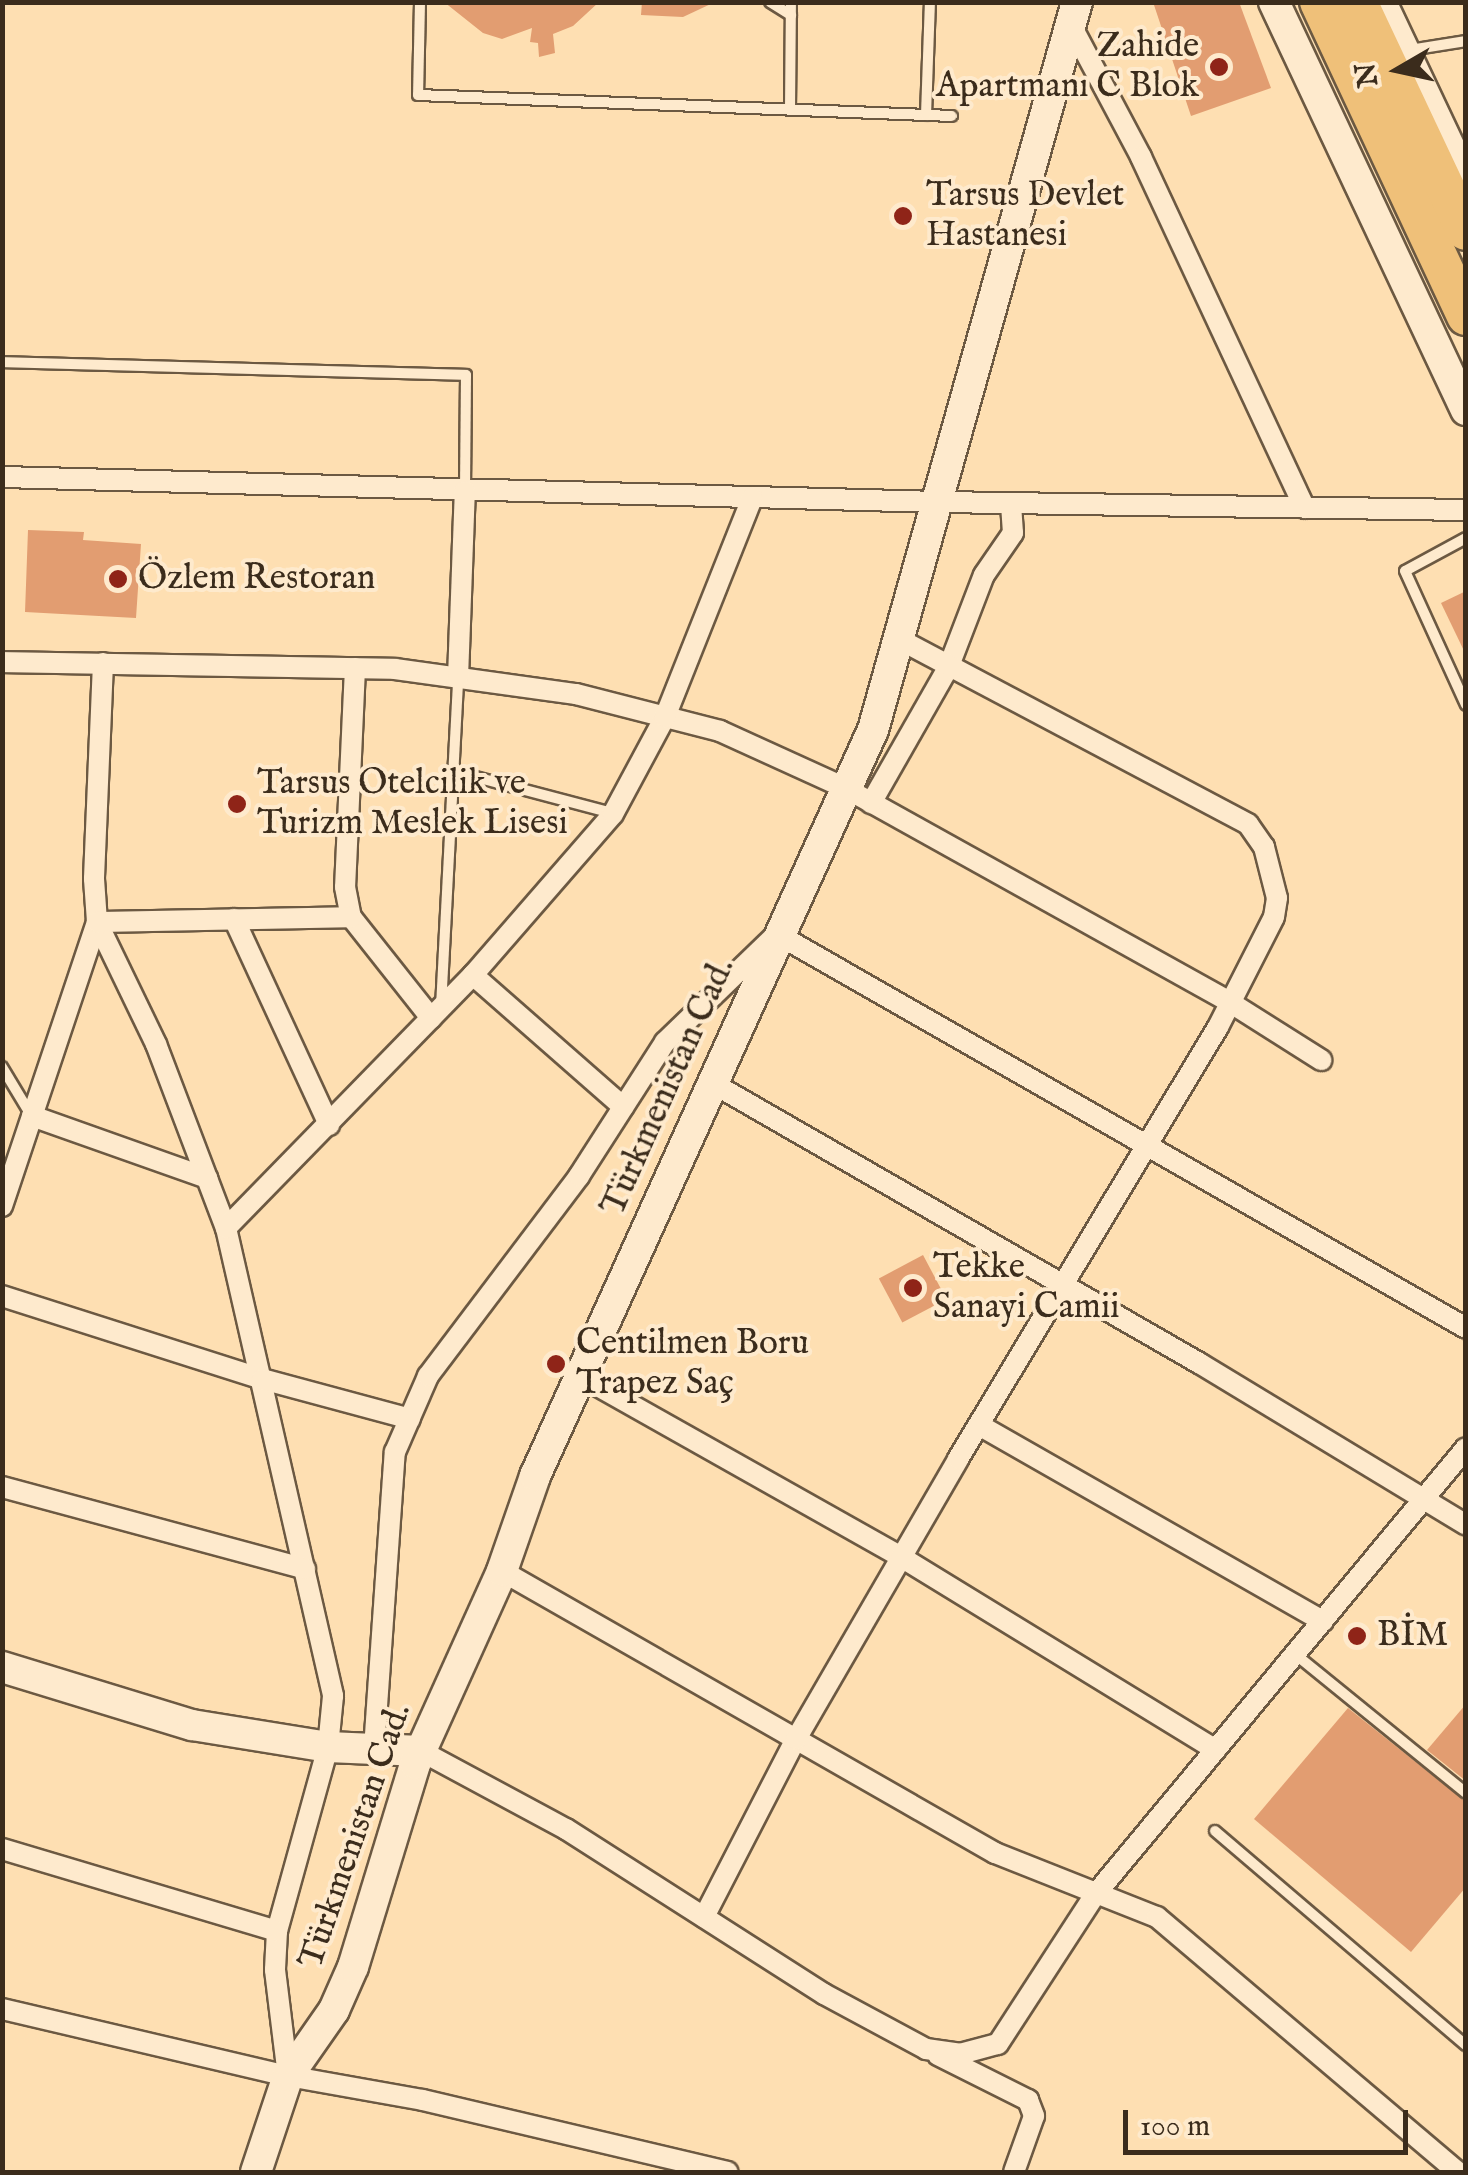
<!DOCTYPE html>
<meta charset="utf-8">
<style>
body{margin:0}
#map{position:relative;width:1468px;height:2175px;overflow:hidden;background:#fedfb2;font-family:"IM FELL English",serif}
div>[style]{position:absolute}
.building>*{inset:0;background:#e29d71;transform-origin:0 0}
.roads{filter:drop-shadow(2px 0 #6c5942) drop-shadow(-2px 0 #6c5942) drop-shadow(0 2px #6c5942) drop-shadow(0 -2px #6c5942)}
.lane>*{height:10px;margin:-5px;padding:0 5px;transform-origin:5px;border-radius:5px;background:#feeacd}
.street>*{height:20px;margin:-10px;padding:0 10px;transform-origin:10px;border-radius:10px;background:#feeacd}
.secondary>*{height:30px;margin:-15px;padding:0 15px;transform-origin:15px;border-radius:15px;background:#feeacd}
.highway>*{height:38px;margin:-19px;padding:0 19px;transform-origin:19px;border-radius:19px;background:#efc079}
.dots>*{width:28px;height:28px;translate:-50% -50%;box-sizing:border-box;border:5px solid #feeacd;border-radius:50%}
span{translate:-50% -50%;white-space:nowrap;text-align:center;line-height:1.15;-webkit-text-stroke:8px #feeacd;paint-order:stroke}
.poi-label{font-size:35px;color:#3b2c1c}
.right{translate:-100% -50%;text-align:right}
.left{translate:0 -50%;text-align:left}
.street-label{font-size:35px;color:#3b2c1c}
.frame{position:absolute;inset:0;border:5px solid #3b2c1c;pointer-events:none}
.north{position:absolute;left:1348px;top:20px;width:100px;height:100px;-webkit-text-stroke:8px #feeacd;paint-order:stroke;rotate:261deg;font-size:28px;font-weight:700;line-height:40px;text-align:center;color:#3b2c1c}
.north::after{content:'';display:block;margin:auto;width:35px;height:45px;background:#3b2c1c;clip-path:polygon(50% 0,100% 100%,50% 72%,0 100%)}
.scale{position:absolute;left:1123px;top:2110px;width:285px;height:45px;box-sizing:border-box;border:5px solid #3b2c1c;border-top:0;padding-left:12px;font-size:30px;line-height:35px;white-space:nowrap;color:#3b2c1c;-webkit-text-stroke:8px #feeacd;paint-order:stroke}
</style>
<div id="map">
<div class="building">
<div style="clip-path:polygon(444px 2px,599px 2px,573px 26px,553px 34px,555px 53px,539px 57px,538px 43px,530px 42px,532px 28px,502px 39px,483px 33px)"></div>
<div style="clip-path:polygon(642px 2px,715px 2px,683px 17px,641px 15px)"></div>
<div style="clip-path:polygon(1153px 2px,1239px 2px,1271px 88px,1191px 116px)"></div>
<div style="clip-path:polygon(28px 530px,84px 532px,83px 540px,141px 544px,136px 618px,25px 612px)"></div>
<div style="clip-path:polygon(1466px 591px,1466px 655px,1441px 603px)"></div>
<div style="left:923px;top:1255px;width:50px;height:50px;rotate:62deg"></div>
<div style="clip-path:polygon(1466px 1704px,1466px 1781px,1427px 1750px)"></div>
<div style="clip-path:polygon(1348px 1708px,1466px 1802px,1466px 1887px,1411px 1952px,1254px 1819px)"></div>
</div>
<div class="roads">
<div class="lane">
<div style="left:420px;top:2px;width:93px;rotate:91.2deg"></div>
<div style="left:418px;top:95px;width:534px;rotate:2.25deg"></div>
<div style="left:770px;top:2px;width:25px;rotate:32deg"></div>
<div style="left:1410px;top:50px;width:57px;rotate:-9.1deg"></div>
<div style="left:790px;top:110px;width:108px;rotate:-89.5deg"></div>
<div style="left:926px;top:115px;width:113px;rotate:-88deg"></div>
<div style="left:2px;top:362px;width:464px;rotate:1.6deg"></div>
<div style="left:466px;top:375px;width:115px;rotate:90.5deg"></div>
<div style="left:1466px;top:538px;width:69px;rotate:151.6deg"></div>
<div style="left:1405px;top:571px;width:147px;rotate:65.5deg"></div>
<div style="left:453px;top:771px;width:164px;rotate:14.8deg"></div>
<div style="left:441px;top:1007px;width:328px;rotate:-87deg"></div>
<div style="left:2px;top:1067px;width:56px;rotate:58.9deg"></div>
<div style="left:1295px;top:1654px;width:220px;rotate:39.1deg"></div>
<div style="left:1215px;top:1831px;width:330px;rotate:40.5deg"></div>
</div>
<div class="street">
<div style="left:1072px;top:27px;width:147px;rotate:62deg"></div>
<div style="left:1141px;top:157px;width:387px;rotate:65deg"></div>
<div style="left:2px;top:477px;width:937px;rotate:1.53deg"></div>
<div style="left:939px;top:502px;width:527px;rotate:0.87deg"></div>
<div style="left:2px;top:662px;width:393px;rotate:1deg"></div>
<div style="left:395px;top:669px;width:183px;rotate:7.9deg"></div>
<div style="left:576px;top:694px;width:149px;rotate:14.4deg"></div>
<div style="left:720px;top:731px;width:140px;rotate:24.5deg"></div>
<div style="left:847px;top:789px;width:440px;rotate:29.1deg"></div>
<div style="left:1231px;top:1003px;width:107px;rotate:32.3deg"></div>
<div style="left:103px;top:663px;width:216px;rotate:92.4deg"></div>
<div style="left:94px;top:879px;width:43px;rotate:86deg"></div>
<div style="left:97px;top:922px;width:136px;rotate:64.2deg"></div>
<div style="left:156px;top:1044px;width:197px;rotate:69.2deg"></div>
<div style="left:226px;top:1228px;width:480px;rotate:77.1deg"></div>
<div style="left:333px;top:1696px;width:51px;rotate:95.6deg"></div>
<div style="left:328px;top:1747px;width:191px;rotate:105.5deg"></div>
<div style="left:277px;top:1931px;width:39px;rotate:93deg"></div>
<div style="left:275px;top:1970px;width:107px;rotate:83deg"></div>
<div style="left:355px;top:668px;width:219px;rotate:92.6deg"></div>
<div style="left:345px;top:887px;width:31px;rotate:79deg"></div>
<div style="left:351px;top:917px;width:129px;rotate:51.6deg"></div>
<div style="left:458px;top:678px;width:187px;rotate:-87.9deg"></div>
<div style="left:871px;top:803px;width:158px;rotate:-60.3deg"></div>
<div style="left:949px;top:666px;width:97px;rotate:-69deg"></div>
<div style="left:984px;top:575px;width:51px;rotate:-55.4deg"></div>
<div style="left:1013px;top:533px;width:29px;rotate:-94deg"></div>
<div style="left:234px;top:919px;width:227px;rotate:65.2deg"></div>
<div style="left:473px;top:975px;width:200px;rotate:41.3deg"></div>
<div style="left:714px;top:1084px;width:560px;rotate:29.91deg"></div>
<div style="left:1199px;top:1363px;width:312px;rotate:31.2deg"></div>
<div style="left:32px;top:1116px;width:186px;rotate:19.5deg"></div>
<div style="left:2px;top:1206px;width:299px;rotate:-71.5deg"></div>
<div style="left:97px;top:922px;width:254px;rotate:-1.1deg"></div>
<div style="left:226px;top:1228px;width:354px;rotate:-45.7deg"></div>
<div style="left:473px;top:975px;width:213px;rotate:-49deg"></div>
<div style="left:613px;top:814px;width:110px;rotate:-61.8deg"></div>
<div style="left:665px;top:717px;width:236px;rotate:-68.3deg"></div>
<div style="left:2px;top:1296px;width:273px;rotate:17.7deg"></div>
<div style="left:262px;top:1379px;width:153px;rotate:15.1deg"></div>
<div style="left:580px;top:1376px;width:369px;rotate:29.4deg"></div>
<div style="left:901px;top:1557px;width:369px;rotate:31.5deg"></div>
<div style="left:979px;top:1425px;width:396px;rotate:29.7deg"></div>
<div style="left:2px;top:1487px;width:314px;rotate:15.1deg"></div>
<div style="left:502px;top:1571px;width:568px;rotate:29.77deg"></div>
<div style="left:995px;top:1853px;width:174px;rotate:21.6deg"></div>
<div style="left:1157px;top:1917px;width:394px;rotate:40.3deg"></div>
<div style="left:374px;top:1749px;width:298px;rotate:-86deg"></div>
<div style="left:395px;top:1452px;width:83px;rotate:-66.5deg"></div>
<div style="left:428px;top:1376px;width:251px;rotate:-52.9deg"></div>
<div style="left:579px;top:1176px;width:159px;rotate:-57.3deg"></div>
<div style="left:665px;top:1042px;width:156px;rotate:-44deg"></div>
<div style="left:777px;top:934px;width:794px;rotate:29.76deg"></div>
<div style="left:421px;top:1751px;width:165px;rotate:28.3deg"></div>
<div style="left:566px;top:1829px;width:306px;rotate:32.6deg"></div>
<div style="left:824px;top:1994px;width:116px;rotate:28.3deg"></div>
<div style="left:926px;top:2049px;width:34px;rotate:8deg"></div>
<div style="left:960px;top:2054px;width:39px;rotate:-15deg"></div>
<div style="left:998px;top:2044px;width:176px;rotate:-57deg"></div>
<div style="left:1094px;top:1896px;width:582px;rotate:-50.3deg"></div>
<div style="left:2px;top:1849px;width:287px;rotate:16.6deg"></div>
<div style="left:704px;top:1917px;width:200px;rotate:-62.7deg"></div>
<div style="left:796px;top:1739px;width:323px;rotate:-59.9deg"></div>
<div style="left:958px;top:1459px;width:504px;rotate:-58.96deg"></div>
<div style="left:1218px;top:1027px;width:123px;rotate:-63deg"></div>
<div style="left:1274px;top:917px;width:19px;rotate:-81deg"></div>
<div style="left:1277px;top:898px;width:53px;rotate:-104.3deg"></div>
<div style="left:1264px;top:847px;width:28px;rotate:-125deg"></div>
<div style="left:1248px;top:824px;width:394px;rotate:-152.1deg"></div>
<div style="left:2px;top:2009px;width:294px;rotate:13.2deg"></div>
<div style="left:288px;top:2076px;width:137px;rotate:10.1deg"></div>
<div style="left:423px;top:2100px;width:313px;rotate:13.3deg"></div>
<div style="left:938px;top:2055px;width:101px;rotate:26.6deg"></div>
<div style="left:1028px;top:2100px;width:17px;rotate:69deg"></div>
<div style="left:1034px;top:2116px;width:59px;rotate:109.7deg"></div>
</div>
<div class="secondary">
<div style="left:1274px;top:2px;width:451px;rotate:64.8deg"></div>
<div style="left:1381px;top:2px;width:199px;rotate:64.7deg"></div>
<div style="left:2px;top:1667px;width:199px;rotate:17deg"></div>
<div style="left:192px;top:1725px;width:138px;rotate:9.2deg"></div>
<div style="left:328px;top:1747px;width:93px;rotate:2.5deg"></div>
<div style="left:256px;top:2172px;width:101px;rotate:-71.6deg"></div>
<div style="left:288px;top:2076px;width:80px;rotate:-55.1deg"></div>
<div style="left:334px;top:2010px;width:47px;rotate:-66.2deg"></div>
<div style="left:353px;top:1967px;width:212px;rotate:-73deg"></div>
<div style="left:415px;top:1764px;width:212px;rotate:-65.7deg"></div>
<div style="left:502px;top:1571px;width:101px;rotate:-70.8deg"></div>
<div style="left:535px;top:1476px;width:819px;rotate:-65.63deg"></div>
<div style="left:873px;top:730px;width:756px;rotate:-74.35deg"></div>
</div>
<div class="highway">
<div style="left:1319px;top:2px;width:347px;rotate:64.9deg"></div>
<div style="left:1358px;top:2px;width:253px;rotate:64.8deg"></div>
</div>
</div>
<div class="dots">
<div style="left:1219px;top:67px;background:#8f2418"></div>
<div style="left:903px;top:216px;background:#8f2418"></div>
<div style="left:118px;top:579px;background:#8f2418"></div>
<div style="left:237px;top:804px;background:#8f2418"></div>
<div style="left:913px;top:1288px;background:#8f2418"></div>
<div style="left:556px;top:1364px;background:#8f2418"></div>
<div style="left:1357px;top:1636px;background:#8f2418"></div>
</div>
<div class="poi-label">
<span class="right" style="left:1199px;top:67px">Zahide<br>Apartmanı C Blok</span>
<span class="left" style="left:926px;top:216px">Tarsus Devlet<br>Hastanesi</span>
<span class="left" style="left:138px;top:579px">Özlem Restoran</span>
<span class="left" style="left:257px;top:804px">Tarsus Otelcilik ve<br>Turizm Meslek Lisesi</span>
<span class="left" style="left:933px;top:1288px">Tekke<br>Sanayi Camii</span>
<span class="left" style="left:576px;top:1364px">Centilmen Boru<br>Trapez Saç</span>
<span class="left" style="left:1377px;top:1636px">BİM</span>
</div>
<div class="street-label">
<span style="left:669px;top:1087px;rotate:-66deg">Türkmenistan Cad.</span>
<span style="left:356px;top:1836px;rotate:-71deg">Türkmenistan Cad.</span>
</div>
<div class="frame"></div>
<div class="north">N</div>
<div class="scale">100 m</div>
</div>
